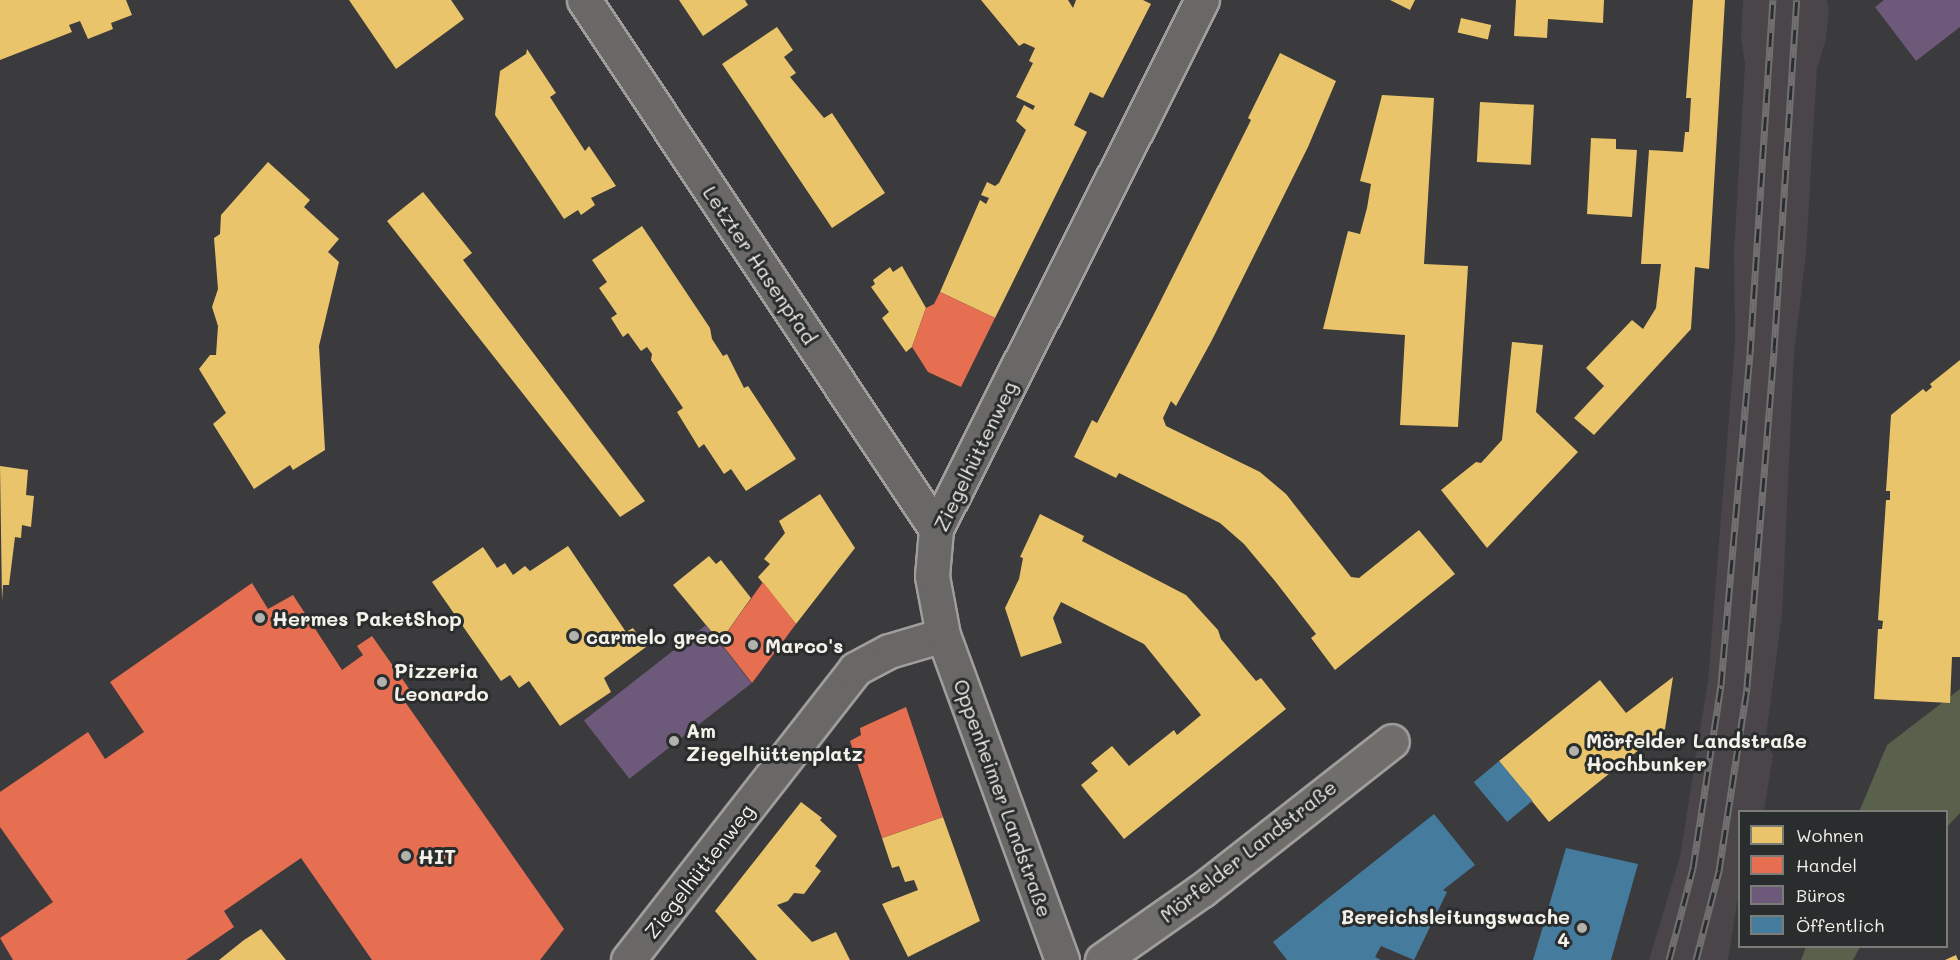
<!DOCTYPE html>
<meta charset="utf-8">
<style>
body{margin:0}
#map{position:relative;width:1960px;height:960px;overflow:hidden;background:#3b3a3c;font-family:Mali,sans-serif}
div>[style]{position:absolute}
.built>*{inset:0;background:#4a4549}
.green>*{inset:0;background:#59604b}
.homes>*{inset:0;background:#e9c46a;transform-origin:0 0}
.shops>*{inset:0;background:#e76f51}
.offices>*{inset:0;background:#6d597a;transform-origin:0 0}
.public>*{inset:0;background:#457b9d;transform-origin:0 0}
.roads{filter:drop-shadow(2px 0 #9f9e9d) drop-shadow(-2px 0 #9f9e9d) drop-shadow(0 2px #9f9e9d) drop-shadow(0 -2px #9f9e9d)}
.minor>*{height:33px;margin:-16.5px;padding:0 16.5px;transform-origin:16.5px;border-radius:16.5px;background:#696866}
.major>*{height:33px;margin:-16.5px;padding:0 16.5px;transform-origin:16.5px;border-radius:16.5px;background:#706e6b}
.rail>*{height:7px;margin-top:-3.5px;transform-origin:0;background:repeating-linear-gradient(90deg,#2a2d2e 0 14px,#717070 0 28px);box-sizing:border-box;border-block:2px solid #717070}
.dots>*{width:16px;height:16px;translate:-50% -50%;box-sizing:border-box;border:3px solid #2a2d2e;border-radius:50%}
span{translate:-50% -50%;white-space:nowrap;text-align:center;line-height:1.15;-webkit-text-stroke:6px #2a2d2e;paint-order:stroke}
.street-label{font-size:20px;color:#f4f1e8}
.poi-label{font-size:20px;color:#f4f1e8;font-weight:700}
.left{translate:0 -50%;text-align:left}
.right{translate:-100% -50%;text-align:right}
.legend{position:absolute;left:1738px;top:810px;width:210px;height:138px;box-sizing:border-box;background:#2a2d2e;border:2px solid #7b7b78;margin:0;padding:8px 10px;list-style:none;font-size:18px;color:#f4f1e8}
.legend li{display:flex;align-items:center;gap:12px;height:30px}
.legend b{width:30px;border:2px solid #7b7b78}
</style>
<div id="map">
<div class="built">
<div style="clip-path:polygon(1743px 0,1827px 0,1829px 10px,1826px 40px,1817px 68px,1806px 254px,1794px 353px,1782px 615px,1765px 744px,1773px 755px,1764px 811px,1740px 812px,1739px 891px,1728px 960px,1649px 960px,1680px 857px,1708px 681px,1735px 342px,1734px 251px,1745px 64px,1741px 37px)"></div>
</div>
<div class="green">
<div style="clip-path:polygon(1960px 689px,1960px 813px,1947px 827px,1946px 812px,1859px 812px,1887px 745px)"></div>
<div style="clip-path:polygon(1806px 947px,1806px 946px,1860px 947px,1853px 960px,1801px 960px)"></div>
</div>
<div class="homes">
<div style="clip-path:polygon(0 0,126px 0,132px 15px,111px 23px,113px 29px,88px 39px,80px 21px,69px 25px,72px 32px,0 60px)"></div>
<div style="clip-path:polygon(349px 0,451px 0,464px 19px,396px 69px)"></div>
<div style="clip-path:polygon(679px 0,745px 0,748px 5px,703px 36px)"></div>
<div style="clip-path:polygon(981px 0,1068px 0,1073px 8px,1076px 0,1143px 0,1151px 4px,1103px 98px,1090px 92px,1074px 125px,1087px 132px,995px 318px,940px 292px,980px 200px,986px 204px,989px 198px,981px 195px,987px 182px,995px 186px,999px 183px,1026px 130px,1016px 121px,1024px 105px,1033px 110px,1035px 106px,1016px 97px,1033px 63px,1029px 61px,1035px 48px,1024px 43px,1019px 46px)"></div>
<div style="clip-path:polygon(1390px 0,1415px 0,1410px 10px)"></div>
<div style="clip-path:polygon(1516px 0,1604px 0,1603px 23px,1548px 19px,1547px 38px,1514px 36px)"></div>
<div style="clip-path:polygon(1693px 0,1725px 0,1709px 269px,1695px 267px,1691px 329px,1594px 435px,1574px 418px,1604px 386px,1586px 368px,1632px 320px,1643px 329px,1656px 308px,1661px 264px,1641px 264px,1649px 150px,1683px 152px,1685px 132px,1689px 132px,1691px 98px,1686px 98px)"></div>
<div style="left:1461px;top:18px;width:31px;height:15px;rotate:13deg"></div>
<div style="clip-path:polygon(777px 27px,793px 50px,784px 57px,796px 73px,790px 77px,824px 118px,832px 113px,885px 193px,832px 228px,722px 64px)"></div>
<div style="clip-path:polygon(527px 49px,556px 93px,550px 97px,585px 151px,589px 146px,616px 186px,591px 198px,595px 205px,581px 215px,578px 210px,564px 219px,495px 115px,500px 71px,526px 54px)"></div>
<div style="clip-path:polygon(1280px 53px,1336px 81px,1308px 147px,1212px 340px,1176px 406px,1171px 401px,1163px 418px,1166px 426px,1260px 472px,1286px 494px,1351px 577px,1359px 578px,1419px 530px,1455px 574px,1335px 670px,1311px 638px,1316px 634px,1275px 581px,1244px 544px,1220px 523px,1119px 473px,1116px 478px,1074px 457px,1092px 420px,1097px 423px,1155px 312px,1251px 120px,1248px 118px)"></div>
<div style="clip-path:polygon(1382px 95px,1434px 98px,1424px 264px,1468px 266px,1458px 427px,1400px 425px,1405px 335px,1323px 329px,1348px 231px,1360px 234px,1367px 208px,1371px 184px,1360px 181px)"></div>
<div style="left:1480px;top:102px;width:54px;height:60px;rotate:3deg"></div>
<div style="clip-path:polygon(1591px 138px,1616px 139px,1616px 149px,1637px 150px,1632px 217px,1587px 214px)"></div>
<div style="clip-path:polygon(268px 162px,310px 200px,304px 207px,339px 239px,328px 252px,339px 262px,319px 346px,325px 450px,293px 470px,290px 465px,254px 489px,213px 424px,226px 413px,199px 369px,210px 355px,216px 355px,218px 326px,212px 307px,218px 289px,214px 238px,220px 234px,221px 215px)"></div>
<div style="clip-path:polygon(423px 192px,472px 253px,463px 260px,645px 501px,642px 503px,620px 517px,387px 221px)"></div>
<div style="clip-path:polygon(642px 226px,710px 328px,712px 339px,723px 356px,727px 354px,744px 388px,748px 386px,796px 459px,746px 491px,731px 469px,724px 474px,704px 444px,699px 448px,677px 412px,683px 408px,651px 360px,652px 354px,647px 347px,641px 351px,628px 333px,623px 337px,611px 318px,617px 314px,599px 288px,607px 282px,592px 260px)"></div>
<div style="clip-path:polygon(902px 266px,926px 308px,912px 347px,906px 352px,882px 318px,889px 312px,871px 287px,875px 284px,873px 280px,890px 267px,893px 272px)"></div>
<div style="clip-path:polygon(1512px 342px,1543px 345px,1536px 412px,1578px 452px,1487px 548px,1441px 490px,1476px 462px,1481px 463px,1502px 440px)"></div>
<div style="clip-path:polygon(1960px 360px,1960px 657px,1952px 657px,1950px 703px,1874px 699px,1878px 629px,1882px 629px,1883px 621px,1878px 620px,1886px 500px,1890px 500px,1890px 491px,1886px 491px,1891px 415px,1923px 389px,1926px 392px,1932px 387px,1930px 384px)"></div>
<div style="clip-path:polygon(0 466px,28px 470px,26px 495px,34px 496px,31px 527px,22px 525px,21px 538px,15px 537px,9px 585px,3px 585px,2px 601px)"></div>
<div style="clip-path:polygon(820px 494px,855px 548px,796px 624px,758px 577px,770px 564px,764px 559px,785px 533px,779px 521px)"></div>
<div style="clip-path:polygon(1040px 514px,1084px 536px,1082px 541px,1186px 595px,1218px 630px,1221px 639px,1256px 681px,1261px 678px,1286px 709px,1124px 839px,1081px 785px,1098px 771px,1091px 763px,1112px 746px,1129px 766px,1174px 730px,1177px 735px,1201px 715px,1144px 644px,1061px 602px,1053px 618px,1062px 643px,1021px 657px,1005px 608px,1019px 579px,1023px 558px,1020px 557px)"></div>
<div style="clip-path:polygon(568px 546px,626px 632px,633px 628px,646px 647px,604px 678px,611px 692px,560px 726px,529px 681px,519px 688px,510px 675px,501px 681px,432px 582px,483px 547px,497px 568px,505px 563px,513px 575px,525px 566px,530px 571px)"></div>
<div style="clip-path:polygon(709px 556px,716px 564px,721px 560px,751px 598px,720px 642px,673px 585px)"></div>
<div style="clip-path:polygon(1673px 677px,1665px 729px,1549px 822px,1499px 761px,1600px 680px,1626px 713px)"></div>
<div style="clip-path:polygon(801px 802px,822px 818px,820px 820px,837px 836px,815px 866px,821px 871px,804px 894px,794px 893px,788px 901px,777px 905px,812px 942px,836px 932px,850px 960px,757px 960px,715px 911px)"></div>
<div style="clip-path:polygon(943px 817px,980px 921px,908px 957px,882px 904px,918px 890px,914px 880px,905px 882px,899px 866px,892px 868px,882px 838px)"></div>
<div style="clip-path:polygon(261px 929px,286px 960px,219px 960px,244px 940px)"></div>
<div style="clip-path:polygon(1956px 955px,1958px 960px,1945px 960px)"></div>
</div>
<div class="shops">
<div style="clip-path:polygon(940px 292px,995px 318px,961px 387px,928px 372px,912px 347px,926px 308px,934px 304px)"></div>
<div style="clip-path:polygon(763px 582px,796px 624px,752px 683px,720px 642px)"></div>
<div style="clip-path:polygon(252px 583px,268px 609px,293px 595px,342px 670px,363px 655px,357px 646px,372px 636px,410px 690px,401px 696px,564px 929px,540px 960px,372px 960px,301px 858px,224px 911px,234px 927px,186px 960px,13px 960px,0 938px,53px 902px,0 827px,0 792px,88px 732px,105px 759px,144px 732px,110px 682px)"></div>
<div style="clip-path:polygon(906px 707px,943px 817px,882px 838px,850px 741px,861px 735px,860px 728px)"></div>
</div>
<div class="offices">
<div style="clip-path:polygon(1884px 0,1960px 0,1960px 27px,1916px 61px,1875px 7px)"></div>
<div style="left:706px;top:625px;width:74px;height:155px;rotate:52deg"></div>
</div>
<div class="public">
<div style="left:1499px;top:761px;width:52px;height:33px;rotate:50deg"></div>
<div style="clip-path:polygon(1434px 814px,1475px 865px,1443px 890px,1447px 892px,1414px 960px,1381px 946px,1375px 957px,1381px 960px,1287px 960px,1273px 942px)"></div>
<div style="clip-path:polygon(1566px 848px,1638px 864px,1611px 960px,1533px 960px)"></div>
</div>
<div class="roads">
<div class="minor">
<div style="left:584px;top:0;width:635px;rotate:56.36deg"></div>
<div style="left:628px;top:960px;width:369px;rotate:-52deg"></div>
<div style="left:855px;top:669px;width:38px;rotate:-28deg"></div>
<div style="left:889px;top:651px;width:56px;rotate:-16.5deg"></div>
<div style="left:1062px;top:960px;width:346px;rotate:-110.1deg"></div>
<div style="left:943px;top:635px;width:60px;rotate:-100.6deg"></div>
<div style="left:932px;top:576px;width:47px;rotate:-85.1deg"></div>
<div style="left:936px;top:529px;width:592px;rotate:-63.31deg"></div>
</div>
<div class="major">
<div style="left:1102px;top:960px;width:122px;rotate:-35deg"></div>
<div style="left:1202px;top:890px;width:241px;rotate:-38.1deg"></div>
</div>
</div>
<div class="rail">
<div style="left:1669px;top:960px;width:95px;rotate:-75.4deg"></div>
<div style="left:1693px;top:868px;width:185px;rotate:-81.3deg"></div>
<div style="left:1721px;top:685px;width:332px;rotate:-85deg"></div>
<div style="left:1750px;top:354px;width:355px;rotate:-86.3deg"></div>
<div style="left:1696px;top:960px;width:92px;rotate:-75.5deg"></div>
<div style="left:1719px;top:871px;width:186px;rotate:-81.3deg"></div>
<div style="left:1747px;top:687px;width:337px;rotate:-85.4deg"></div>
<div style="left:1774px;top:351px;width:352px;rotate:-86.3deg"></div>
</div>
<div class="dots">
<div style="left:260px;top:618px;background:#b3b1ac"></div>
<div style="left:574px;top:636px;background:#b3b1ac"></div>
<div style="left:753px;top:645px;background:#b3b1ac"></div>
<div style="left:382px;top:682px;background:#b3b1ac"></div>
<div style="left:674px;top:741px;background:#b3b1ac"></div>
<div style="left:1574px;top:751px;background:#b3b1ac"></div>
<div style="left:406px;top:856px;background:#b3b1ac"></div>
<div style="left:1582px;top:928px;background:#b3b1ac"></div>
</div>
<div class="street-label">
<span style="left:760px;top:265px;rotate:56deg">Letzter Hasenpfad</span>
<span style="left:975px;top:456px;rotate:-64deg">Ziegelhüttenweg</span>
<span style="left:1003px;top:798px;rotate:70deg">Oppenheimer Landstraße</span>
<span style="left:1248px;top:851px;rotate:-38deg">Mörfelder Landstraße</span>
<span style="left:699px;top:871px;rotate:-52deg">Ziegelhüttenweg</span>
</div>
<div class="poi-label">
<span class="left" style="left:272px;top:618px">Hermes PaketShop</span>
<span class="left" style="left:586px;top:636px">carmelo greco</span>
<span class="left" style="left:765px;top:645px">Marco's</span>
<span class="left" style="left:394px;top:682px">Pizzeria<br>Leonardo</span>
<span class="left" style="left:686px;top:742px">Am<br>Ziegelhüttenplatz</span>
<span class="left" style="left:1586px;top:752px">Mörfelder Landstraße<br>Hochbunker</span>
<span class="left" style="left:418px;top:856px">HIT</span>
<span class="right" style="left:1570px;top:928px">Bereichsleitungswache<br>4</span>
</div>
<ul class="legend">
<li><b style="height:16px;background:#e9c46a"></b>Wohnen</li>
<li><b style="height:16px;background:#e76f51"></b>Handel</li>
<li><b style="height:16px;background:#6d597a"></b>Büros</li>
<li><b style="height:16px;background:#457b9d"></b>Öffentlich</li>
</ul>
</div>
